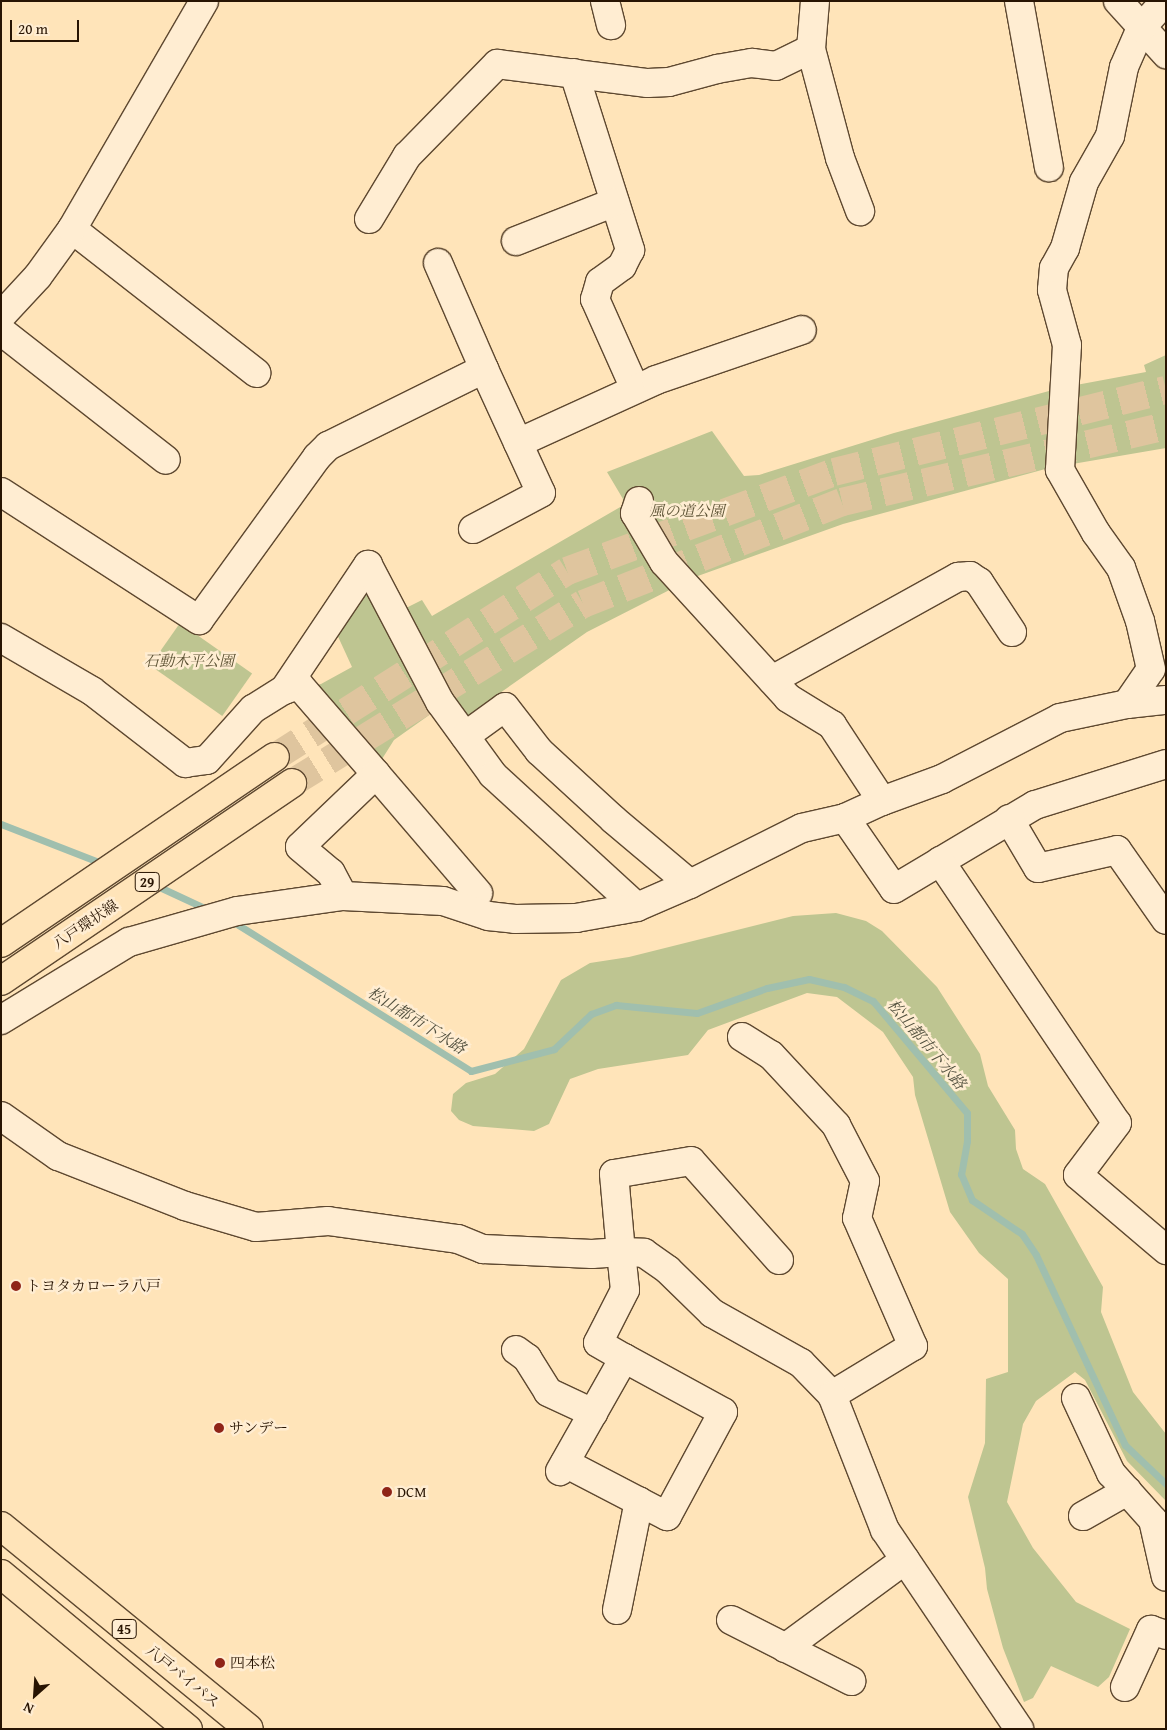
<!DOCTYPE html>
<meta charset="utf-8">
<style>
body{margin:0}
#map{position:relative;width:1167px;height:1730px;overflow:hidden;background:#ffe4b9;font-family:"Gentium Book Plus","Noto Serif JP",serif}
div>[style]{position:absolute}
.green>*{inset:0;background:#bec591;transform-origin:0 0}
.stream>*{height:7px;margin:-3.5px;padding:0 3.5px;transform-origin:3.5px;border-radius:3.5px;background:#a0bfae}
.major-tunnel>*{height:28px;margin-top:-14px;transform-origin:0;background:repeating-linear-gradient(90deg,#dfc59e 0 28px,transparent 0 42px)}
.roads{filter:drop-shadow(1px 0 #5e4830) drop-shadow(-1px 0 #5e4830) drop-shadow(0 1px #5e4830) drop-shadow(0 -1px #5e4830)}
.minor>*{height:28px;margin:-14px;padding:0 14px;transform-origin:14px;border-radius:14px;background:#ffedd2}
.major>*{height:28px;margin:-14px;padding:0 14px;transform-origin:14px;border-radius:14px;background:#ffe4b9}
.highway>*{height:28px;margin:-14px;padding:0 14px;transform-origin:14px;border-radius:14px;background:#ffe4b9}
.dots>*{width:14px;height:14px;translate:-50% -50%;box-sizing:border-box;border:2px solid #ffedd2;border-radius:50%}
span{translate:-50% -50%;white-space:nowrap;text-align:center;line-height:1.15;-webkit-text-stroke:5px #ffedd2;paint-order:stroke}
.shield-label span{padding:1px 4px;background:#ffedd2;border:1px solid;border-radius:4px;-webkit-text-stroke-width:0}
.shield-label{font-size:14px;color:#281402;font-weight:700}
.park-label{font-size:15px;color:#5c5234;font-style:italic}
.street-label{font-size:15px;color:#281402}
.poi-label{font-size:15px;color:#281402}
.left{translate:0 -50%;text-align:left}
.water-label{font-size:16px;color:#52503e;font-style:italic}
.frame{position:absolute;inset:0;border:2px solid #281402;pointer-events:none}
.north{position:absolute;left:10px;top:1670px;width:50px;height:50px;-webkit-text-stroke:4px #ffedd2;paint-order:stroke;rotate:206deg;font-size:14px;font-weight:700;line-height:20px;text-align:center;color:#281402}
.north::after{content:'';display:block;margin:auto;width:18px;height:22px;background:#281402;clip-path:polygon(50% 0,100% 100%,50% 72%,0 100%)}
.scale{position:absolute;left:10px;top:20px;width:69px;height:22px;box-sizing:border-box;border:2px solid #281402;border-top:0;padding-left:6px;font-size:15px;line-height:18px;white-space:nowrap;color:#281402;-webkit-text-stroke:4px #ffedd2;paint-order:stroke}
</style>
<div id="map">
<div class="green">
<div style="clip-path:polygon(1166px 355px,1166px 448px,1049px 468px,843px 524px,695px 577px,587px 632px,497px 695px,496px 701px,464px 721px,449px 701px,394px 740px,377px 767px,308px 687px,321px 684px,352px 667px,335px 630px,355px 597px,374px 594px,388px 617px,422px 600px,432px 616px,622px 506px,623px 499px,607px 472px,712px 431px,744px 476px,759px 475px,894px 433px,1060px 388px,1146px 372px,1144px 365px)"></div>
<div style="left:180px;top:623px;width:88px;height:52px;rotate:35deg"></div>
<div style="clip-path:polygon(836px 913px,866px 921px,882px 931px,937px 987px,980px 1054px,988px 1086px,1015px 1130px,1016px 1149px,1023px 1169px,1045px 1184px,1103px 1287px,1101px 1312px,1133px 1392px,1166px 1434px,1166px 1501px,1127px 1461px,1085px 1380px,1075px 1372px,1036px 1401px,1023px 1424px,1007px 1502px,1033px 1548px,1076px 1602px,1130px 1629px,1109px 1677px,1098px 1687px,1051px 1666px,1033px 1698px,1024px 1702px,1003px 1648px,987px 1589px,985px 1568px,968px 1497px,985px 1443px,986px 1379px,1008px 1372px,1008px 1279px,979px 1253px,950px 1212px,915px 1095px,913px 1077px,883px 1032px,837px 997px,807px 993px,708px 1030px,688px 1055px,598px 1069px,570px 1079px,549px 1124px,534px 1131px,473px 1126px,459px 1120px,451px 1111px,453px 1094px,466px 1083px,495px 1074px,524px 1049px,561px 980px,590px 963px,629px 957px,793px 916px)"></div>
</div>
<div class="stream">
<div style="left:1px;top:824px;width:113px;rotate:21.3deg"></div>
<div style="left:155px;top:885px;width:62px;rotate:24.9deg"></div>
<div style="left:232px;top:921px;width:282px;rotate:32.1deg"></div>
<div style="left:471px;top:1071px;width:86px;rotate:-14.8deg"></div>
<div style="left:554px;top:1049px;width:51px;rotate:-43.4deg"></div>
<div style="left:591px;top:1014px;width:27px;rotate:-20deg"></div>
<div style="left:616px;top:1005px;width:81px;rotate:5.6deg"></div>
<div style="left:697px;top:1013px;width:74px;rotate:-19.7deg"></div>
<div style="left:767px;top:988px;width:43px;rotate:-12.1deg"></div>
<div style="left:809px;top:979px;width:36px;rotate:13deg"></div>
<div style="left:844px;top:987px;width:32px;rotate:26deg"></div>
<div style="left:873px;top:1001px;width:146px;rotate:50deg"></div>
<div style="left:967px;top:1113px;width:28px;rotate:90deg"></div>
<div style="left:967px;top:1141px;width:34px;rotate:100deg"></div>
<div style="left:961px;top:1174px;width:28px;rotate:67deg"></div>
<div style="left:972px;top:1200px;width:60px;rotate:34.2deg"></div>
<div style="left:1022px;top:1234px;width:25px;rotate:56deg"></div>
<div style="left:1036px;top:1255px;width:210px;rotate:64.9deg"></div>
<div style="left:1125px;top:1445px;width:57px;rotate:43.6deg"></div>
</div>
<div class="major-tunnel">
<div style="left:275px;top:757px;width:346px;rotate:-32.5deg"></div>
<div style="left:567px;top:571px;width:285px;rotate:-20.3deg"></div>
<div style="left:834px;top:472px;width:342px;rotate:-13.9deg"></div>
<div style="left:292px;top:783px;width:342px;rotate:-31.6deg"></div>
<div style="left:583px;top:604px;width:278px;rotate:-21.5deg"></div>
<div style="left:842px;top:502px;width:333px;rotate:-13.2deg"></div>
</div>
<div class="roads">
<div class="minor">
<div style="left:605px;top:1px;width:25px;rotate:76deg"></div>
<div style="left:815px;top:1px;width:48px;rotate:94.8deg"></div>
<div style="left:811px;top:49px;width:113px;rotate:75.1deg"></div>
<div style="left:840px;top:158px;width:57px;rotate:69.3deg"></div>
<div style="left:1019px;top:1px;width:169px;rotate:79.8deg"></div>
<div style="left:1118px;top:1px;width:72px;rotate:47.8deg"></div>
<div style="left:574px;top:73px;width:186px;rotate:72.4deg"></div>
<div style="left:630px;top:250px;width:18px;rotate:117deg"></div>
<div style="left:622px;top:266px;width:27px;rotate:144deg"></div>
<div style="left:600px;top:282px;width:18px;rotate:106deg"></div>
<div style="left:595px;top:299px;width:98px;rotate:66deg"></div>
<div style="left:369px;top:219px;width:74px;rotate:-58.9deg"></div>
<div style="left:407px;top:156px;width:129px;rotate:-45.6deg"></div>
<div style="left:497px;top:64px;width:152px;rotate:7.2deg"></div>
<div style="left:648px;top:83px;width:21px;rotate:-3deg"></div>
<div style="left:669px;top:82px;width:50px;rotate:-15.2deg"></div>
<div style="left:717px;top:69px;width:36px;rotate:-10deg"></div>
<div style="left:752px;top:63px;width:24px;rotate:7deg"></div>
<div style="left:776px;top:66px;width:39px;rotate:-26deg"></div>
<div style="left:72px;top:229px;width:234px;rotate:38deg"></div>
<div style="left:516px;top:241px;width:106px;rotate:-21.5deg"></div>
<div style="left:438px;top:263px;width:116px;rotate:66.5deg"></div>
<div style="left:1px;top:316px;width:54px;rotate:-47.2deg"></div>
<div style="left:38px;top:276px;width:58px;rotate:-54.1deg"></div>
<div style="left:72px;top:229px;width:263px;rotate:-59.9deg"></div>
<div style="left:1px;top:331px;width:209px;rotate:38deg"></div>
<div style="left:518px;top:443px;width:152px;rotate:-24.5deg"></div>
<div style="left:656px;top:380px;width:154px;rotate:-18.9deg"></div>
<div style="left:1px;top:492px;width:236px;rotate:32.9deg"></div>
<div style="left:199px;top:620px;width:201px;rotate:-54.1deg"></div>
<div style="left:317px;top:457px;width:16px;rotate:-45deg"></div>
<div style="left:328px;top:446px;width:174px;rotate:-26.3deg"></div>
<div style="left:484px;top:369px;width:136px;rotate:65.3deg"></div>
<div style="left:541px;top:493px;width:77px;rotate:152.1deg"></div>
<div style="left:639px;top:501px;width:13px;rotate:108deg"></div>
<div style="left:635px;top:513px;width:57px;rotate:59.4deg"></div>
<div style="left:664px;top:562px;width:184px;rotate:47.6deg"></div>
<div style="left:788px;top:698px;width:52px;rotate:31.5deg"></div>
<div style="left:832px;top:725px;width:91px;rotate:56.7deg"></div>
<div style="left:1px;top:638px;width:105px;rotate:30.2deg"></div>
<div style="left:92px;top:691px;width:118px;rotate:37.7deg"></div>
<div style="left:185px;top:763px;width:22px;rotate:-8deg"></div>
<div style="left:207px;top:760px;width:69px;rotate:-48deg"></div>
<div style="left:253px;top:709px;width:36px;rotate:-32deg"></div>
<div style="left:284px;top:690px;width:16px;rotate:-18deg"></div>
<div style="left:299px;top:685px;width:118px;rotate:49.1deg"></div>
<div style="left:376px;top:774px;width:105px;rotate:136.2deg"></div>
<div style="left:300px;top:847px;width:40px;rotate:40deg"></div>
<div style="left:331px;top:873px;width:26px;rotate:62deg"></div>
<div style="left:772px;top:680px;width:213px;rotate:-29deg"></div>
<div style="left:958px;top:577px;width:12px;rotate:-5deg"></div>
<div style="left:970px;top:576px;width:11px;rotate:34deg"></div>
<div style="left:979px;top:582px;width:60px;rotate:56.6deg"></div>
<div style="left:284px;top:690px;width:151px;rotate:-56.1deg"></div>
<div style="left:368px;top:565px;width:155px;rotate:62.3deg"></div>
<div style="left:440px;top:702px;width:90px;rotate:54deg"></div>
<div style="left:493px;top:775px;width:195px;rotate:42.5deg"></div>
<div style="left:1127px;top:704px;width:42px;rotate:-55.6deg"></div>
<div style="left:1151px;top:669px;width:49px;rotate:-102.9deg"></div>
<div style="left:1140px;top:621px;width:56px;rotate:-109.7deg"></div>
<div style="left:1121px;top:568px;width:43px;rotate:-125.5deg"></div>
<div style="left:1096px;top:533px;width:73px;rotate:-119.7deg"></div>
<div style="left:1060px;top:470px;width:125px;rotate:-86.8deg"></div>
<div style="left:1067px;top:345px;width:57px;rotate:-105.3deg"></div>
<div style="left:1052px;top:290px;width:22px;rotate:-85deg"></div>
<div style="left:1054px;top:268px;width:23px;rotate:-61deg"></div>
<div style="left:1065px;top:248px;width:69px;rotate:-73.9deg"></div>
<div style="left:1084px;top:182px;width:53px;rotate:-60.5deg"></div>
<div style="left:1110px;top:136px;width:70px;rotate:-78.5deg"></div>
<div style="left:1124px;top:67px;width:43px;rotate:-66.4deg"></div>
<div style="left:1141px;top:28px;width:28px;rotate:-48deg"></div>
<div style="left:1160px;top:7px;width:7px;rotate:-27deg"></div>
<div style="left:465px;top:736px;width:49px;rotate:-35.9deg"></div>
<div style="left:505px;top:707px;width:56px;rotate:52.3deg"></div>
<div style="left:539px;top:751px;width:102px;rotate:42.6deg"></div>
<div style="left:614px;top:820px;width:99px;rotate:40.1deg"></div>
<div style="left:376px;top:774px;width:157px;rotate:49.4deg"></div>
<div style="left:845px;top:818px;width:86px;rotate:55.4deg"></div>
<div style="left:894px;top:889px;width:164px;rotate:-30.8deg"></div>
<div style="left:1035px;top:805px;width:137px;rotate:-17.4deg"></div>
<div style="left:1009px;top:819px;width:57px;rotate:59.4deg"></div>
<div style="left:1038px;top:868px;width:81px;rotate:-12.8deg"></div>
<div style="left:1117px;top:850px;width:85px;rotate:55deg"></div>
<div style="left:940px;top:861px;width:316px;rotate:56deg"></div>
<div style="left:1117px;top:1123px;width:65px;rotate:126.9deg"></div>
<div style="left:1078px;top:1175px;width:116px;rotate:40.4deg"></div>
<div style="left:1px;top:1020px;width:150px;rotate:-31.4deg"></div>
<div style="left:129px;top:942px;width:112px;rotate:-16deg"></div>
<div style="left:237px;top:911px;width:107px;rotate:-8.1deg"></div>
<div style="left:343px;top:896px;width:100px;rotate:2.9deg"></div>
<div style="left:443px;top:901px;width:47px;rotate:18.4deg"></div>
<div style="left:488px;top:916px;width:27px;rotate:6deg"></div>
<div style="left:515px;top:919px;width:61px;rotate:-0.9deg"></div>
<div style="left:576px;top:918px;width:62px;rotate:-10.2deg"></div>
<div style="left:637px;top:907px;width:58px;rotate:-23.5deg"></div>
<div style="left:690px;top:884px;width:125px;rotate:-26.6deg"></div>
<div style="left:802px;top:828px;width:44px;rotate:-13.1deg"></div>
<div style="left:845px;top:818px;width:41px;rotate:-24.7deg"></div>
<div style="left:882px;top:801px;width:64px;rotate:-20.1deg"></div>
<div style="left:942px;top:779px;width:133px;rotate:-27.3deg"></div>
<div style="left:1060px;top:718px;width:68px;rotate:-11.8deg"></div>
<div style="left:1127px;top:704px;width:39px;rotate:-6deg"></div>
<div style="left:742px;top:1037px;width:34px;rotate:32deg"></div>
<div style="left:771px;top:1055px;width:96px;rotate:47.1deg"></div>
<div style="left:836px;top:1125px;width:63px;rotate:62.6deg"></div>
<div style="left:865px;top:1181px;width:38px;rotate:102deg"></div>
<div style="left:857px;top:1218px;width:140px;rotate:66.4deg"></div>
<div style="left:913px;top:1346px;width:95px;rotate:148.8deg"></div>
<div style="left:1px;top:1116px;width:70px;rotate:35.1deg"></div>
<div style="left:58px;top:1156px;width:136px;rotate:21.5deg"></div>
<div style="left:185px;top:1206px;width:74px;rotate:16.5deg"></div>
<div style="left:256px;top:1227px;width:72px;rotate:-4.8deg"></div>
<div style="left:328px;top:1221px;width:131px;rotate:7.9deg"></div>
<div style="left:458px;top:1239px;width:27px;rotate:22deg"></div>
<div style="left:483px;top:1249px;width:109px;rotate:2.6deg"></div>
<div style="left:592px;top:1254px;width:29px;rotate:-4deg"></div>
<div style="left:621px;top:1252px;width:38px;rotate:84deg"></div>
<div style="left:625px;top:1290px;width:59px;rotate:117deg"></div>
<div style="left:598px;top:1343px;width:30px;rotate:30deg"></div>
<div style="left:624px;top:1358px;width:130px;rotate:119.5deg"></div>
<div style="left:779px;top:1260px;width:132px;rotate:-131.6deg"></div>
<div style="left:691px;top:1161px;width:78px;rotate:170.4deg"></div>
<div style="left:614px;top:1174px;width:78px;rotate:84.9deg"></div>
<div style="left:621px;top:1252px;width:23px;rotate:2deg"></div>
<div style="left:644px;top:1253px;width:29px;rotate:35deg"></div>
<div style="left:668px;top:1270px;width:62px;rotate:44.3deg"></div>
<div style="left:712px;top:1313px;width:102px;rotate:29.3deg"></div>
<div style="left:801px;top:1363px;width:45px;rotate:45.9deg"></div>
<div style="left:832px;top:1395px;width:145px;rotate:68.6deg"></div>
<div style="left:885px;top:1530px;width:240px;rotate:56deg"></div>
<div style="left:516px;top:1350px;width:14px;rotate:36deg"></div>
<div style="left:527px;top:1358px;width:40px;rotate:58deg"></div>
<div style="left:548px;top:1392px;width:50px;rotate:25deg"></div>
<div style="left:1076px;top:1398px;width:83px;rotate:65deg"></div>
<div style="left:1111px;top:1473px;width:63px;rotate:48.2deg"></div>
<div style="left:1153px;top:1520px;width:58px;rotate:77.2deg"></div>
<div style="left:565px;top:1463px;width:115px;rotate:27.5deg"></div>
<div style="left:667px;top:1516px;width:118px;rotate:-61.7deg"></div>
<div style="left:723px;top:1412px;width:113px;rotate:-151.4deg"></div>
<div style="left:1083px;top:1516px;width:51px;rotate:-29.6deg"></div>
<div style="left:617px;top:1610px;width:111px;rotate:-78.6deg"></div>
<div style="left:731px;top:1620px;width:135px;rotate:26.9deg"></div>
<div style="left:785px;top:1648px;width:149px;rotate:-36.3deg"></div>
<div style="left:1125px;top:1687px;width:63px;rotate:-65.5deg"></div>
<div style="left:1151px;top:1630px;width:16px;rotate:18deg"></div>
</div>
<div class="major">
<div style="left:1px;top:943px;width:331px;rotate:-34.2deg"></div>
<div style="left:1px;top:981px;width:352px;rotate:-34.2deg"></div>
</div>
<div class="highway">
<div style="left:1px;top:1526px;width:320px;rotate:39.3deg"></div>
<div style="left:1px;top:1574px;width:243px;rotate:39.7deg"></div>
</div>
</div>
<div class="dots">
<div style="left:16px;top:1286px;background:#8f2418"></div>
<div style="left:219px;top:1428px;background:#8f2418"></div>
<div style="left:387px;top:1492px;background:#8f2418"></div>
<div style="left:220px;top:1663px;background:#8f2418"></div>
</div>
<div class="shield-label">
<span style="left:147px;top:882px">29</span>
<span style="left:124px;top:1629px">45</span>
</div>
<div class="park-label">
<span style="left:687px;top:511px">風の道公園</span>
<span style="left:189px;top:661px">石動木平公園</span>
</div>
<div class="street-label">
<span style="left:85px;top:924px;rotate:-34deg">八戸環状線</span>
<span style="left:183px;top:1676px;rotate:39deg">八戸バイパス</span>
</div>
<div class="poi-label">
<span class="left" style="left:26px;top:1286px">トヨタカローラ八戸</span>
<span class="left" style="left:229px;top:1428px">サンデー</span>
<span class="left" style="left:397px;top:1492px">DCM</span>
<span class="left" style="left:230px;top:1663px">四本松</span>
</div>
<div class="water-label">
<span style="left:417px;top:1020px;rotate:32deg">松山都市下水路</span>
<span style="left:927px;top:1044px;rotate:50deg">松山都市下水路</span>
</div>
<div class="frame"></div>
<div class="north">N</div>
<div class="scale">20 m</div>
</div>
